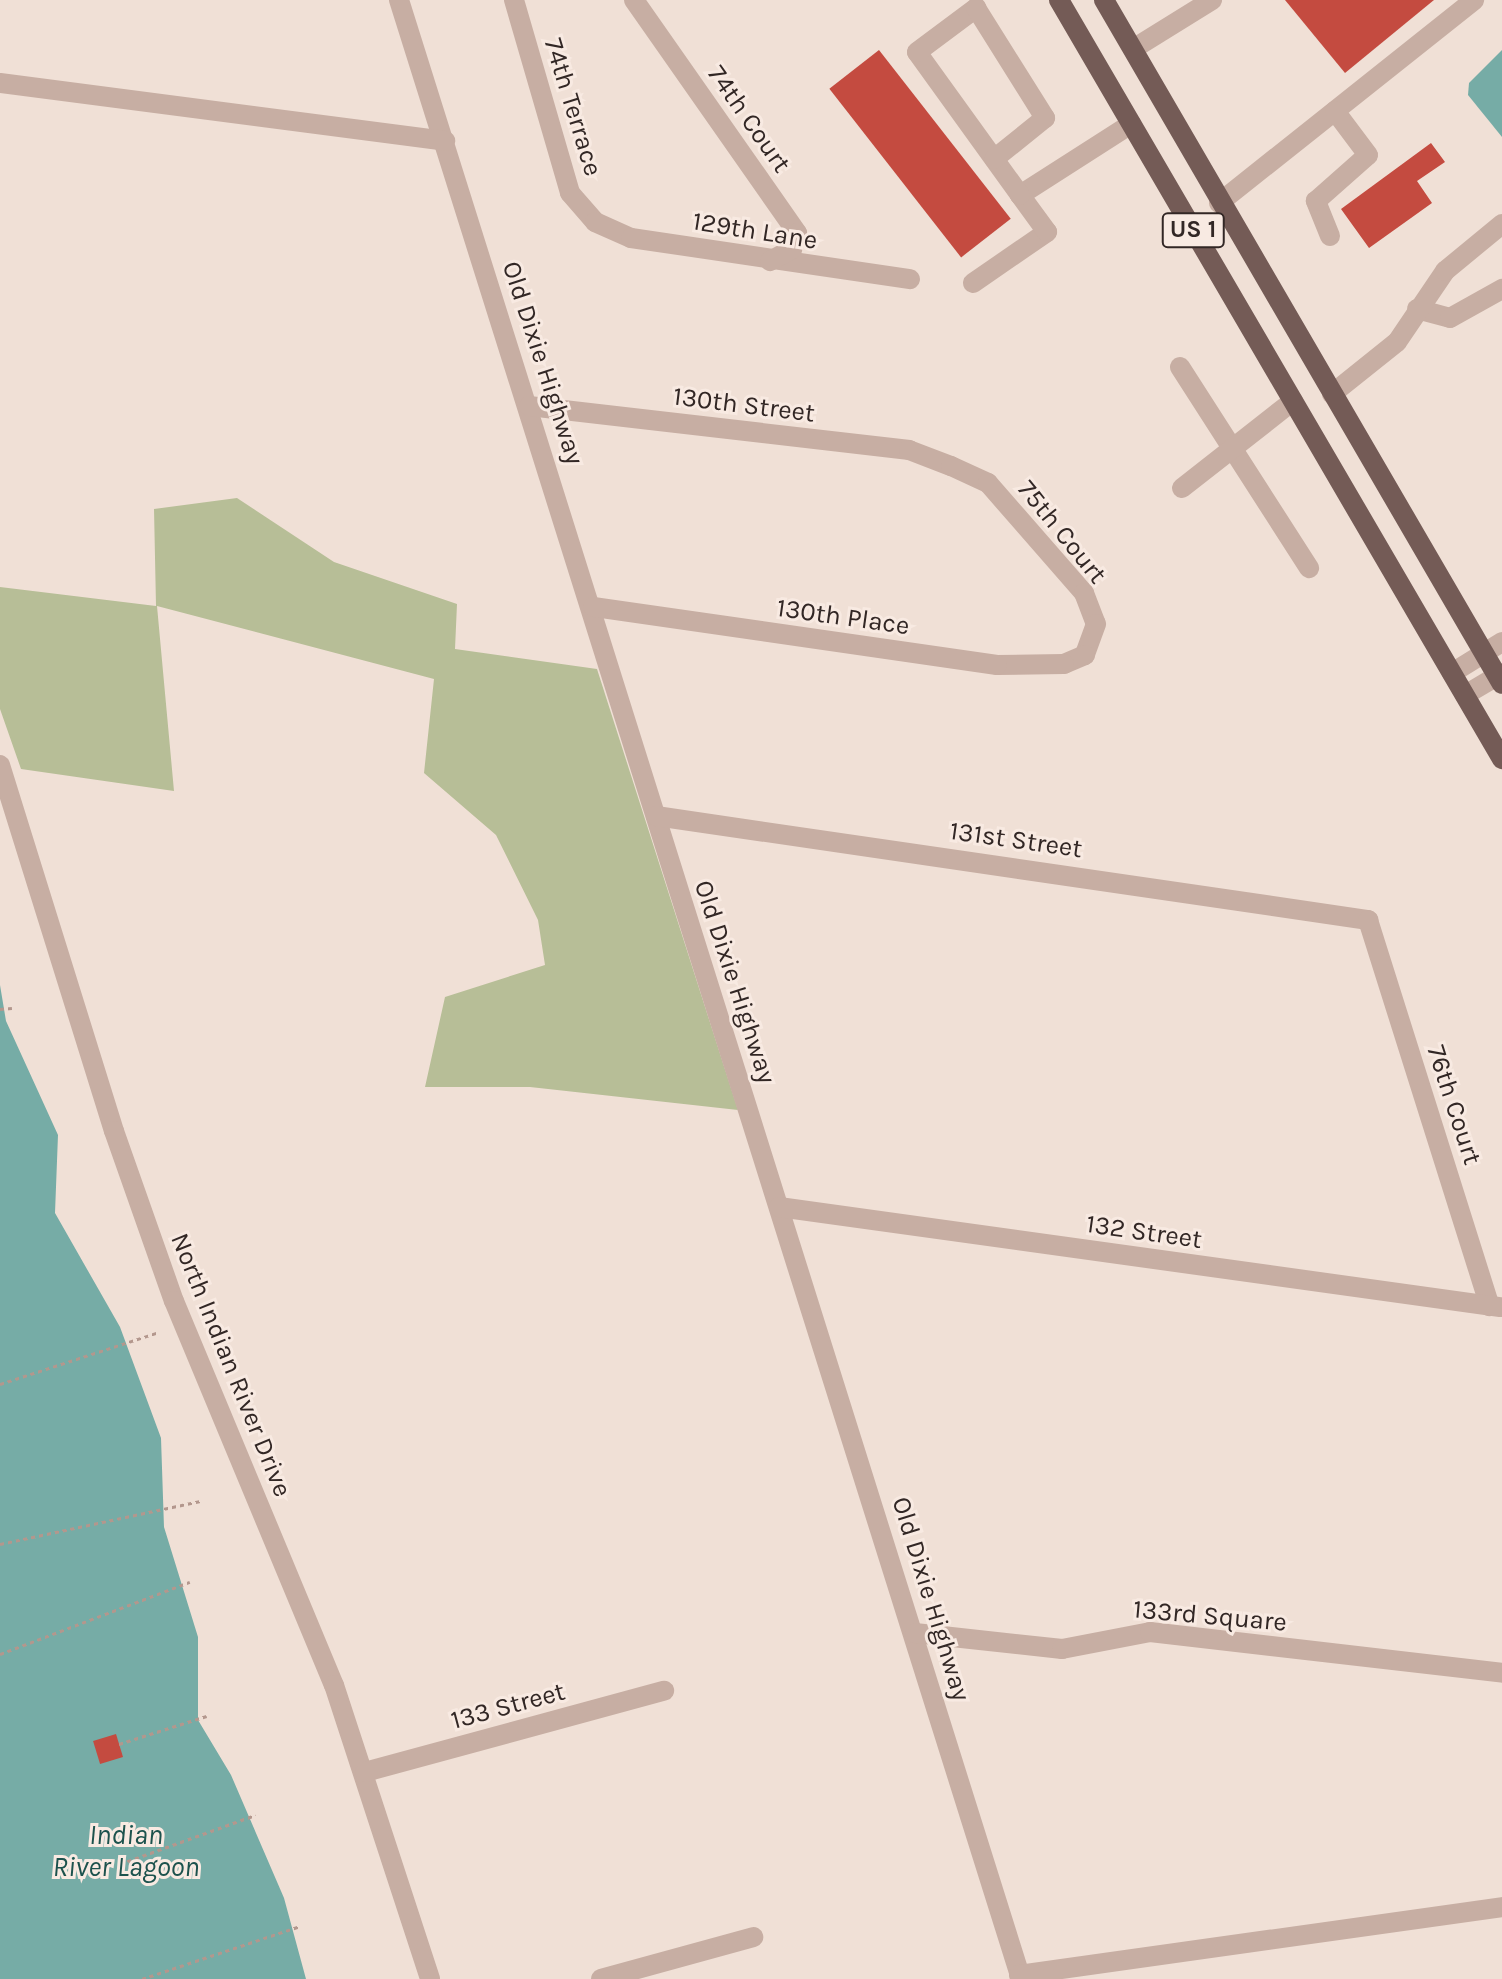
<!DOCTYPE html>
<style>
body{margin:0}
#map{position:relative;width:1502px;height:1979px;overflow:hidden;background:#f0e0d6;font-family:Karla,sans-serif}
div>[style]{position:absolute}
.green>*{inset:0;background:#b7be97}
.water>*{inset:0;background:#76aca6}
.building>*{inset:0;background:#c44b40;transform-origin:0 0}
.path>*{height:3px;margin-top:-1.5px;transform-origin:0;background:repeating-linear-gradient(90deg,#b3978d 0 4px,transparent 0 8px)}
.minor>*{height:20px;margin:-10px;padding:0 10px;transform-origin:10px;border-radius:10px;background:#c7aea3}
.major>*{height:20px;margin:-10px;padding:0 10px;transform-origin:10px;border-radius:10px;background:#745b56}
span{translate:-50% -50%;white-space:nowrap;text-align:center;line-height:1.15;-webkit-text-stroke:6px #f8eae2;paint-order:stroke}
.shield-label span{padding:2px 6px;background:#f8eae2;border:2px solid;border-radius:6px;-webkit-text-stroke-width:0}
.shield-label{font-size:24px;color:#322725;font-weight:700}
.street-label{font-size:26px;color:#322725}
.water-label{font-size:28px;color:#1c524d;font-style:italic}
</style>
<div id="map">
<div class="green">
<div style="clip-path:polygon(237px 498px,334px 562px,457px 604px,455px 649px,597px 669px,738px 1110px,530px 1087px,425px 1087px,445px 997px,545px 965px,538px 920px,496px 835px,424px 773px,434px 679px,157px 606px,174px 791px,21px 769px,0 709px,0 587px,156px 606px,154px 509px)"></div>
</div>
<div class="water">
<div style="clip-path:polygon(1502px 50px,1502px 137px,1468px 95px,1469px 83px)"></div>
<div style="clip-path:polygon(0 985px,6px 1021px,58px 1135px,55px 1213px,120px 1327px,161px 1438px,164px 1527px,198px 1637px,198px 1720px,231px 1775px,284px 1898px,306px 1979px,0 1979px)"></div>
</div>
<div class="building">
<div style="clip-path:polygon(1285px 0,1434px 0,1345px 73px)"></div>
<div style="left:879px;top:50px;width:214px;height:63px;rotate:52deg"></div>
<div style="clip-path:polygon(1431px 143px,1445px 162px,1417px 181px,1432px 203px,1369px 248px,1341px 209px)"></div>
<div style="left:116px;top:1734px;width:24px;height:24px;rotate:73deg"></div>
</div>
<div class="path">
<div style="left:0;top:1009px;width:12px;rotate:-5deg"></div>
<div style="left:0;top:1384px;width:167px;rotate:-18.1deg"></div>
<div style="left:0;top:1544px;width:205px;rotate:-12.1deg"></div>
<div style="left:0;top:1654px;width:203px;rotate:-20.8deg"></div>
<div style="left:119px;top:1744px;width:92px;rotate:-17.7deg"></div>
<div style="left:120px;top:1864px;width:144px;rotate:-19.9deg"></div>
<div style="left:142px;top:1979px;width:167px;rotate:-18.5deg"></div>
</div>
<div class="minor">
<div style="left:399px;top:0;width:2074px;rotate:72.55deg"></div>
<div style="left:514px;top:0;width:201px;rotate:73.8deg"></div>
<div style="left:570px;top:193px;width:38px;rotate:49deg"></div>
<div style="left:595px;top:222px;width:39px;rotate:24deg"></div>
<div style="left:631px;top:238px;width:282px;rotate:8.4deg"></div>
<div style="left:634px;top:0;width:284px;rotate:55deg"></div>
<div style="left:797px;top:233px;width:17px;rotate:107deg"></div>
<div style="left:792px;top:249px;width:25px;rotate:151deg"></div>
<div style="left:1133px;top:49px;width:93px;rotate:-31.8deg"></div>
<div style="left:0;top:83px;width:449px;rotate:7.4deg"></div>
<div style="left:1020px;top:195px;width:132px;rotate:-32.6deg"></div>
<div style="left:1219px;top:203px;width:326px;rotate:-38.5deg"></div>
<div style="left:1330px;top:236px;width:38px;rotate:-112deg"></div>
<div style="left:1316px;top:201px;width:69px;rotate:-41.5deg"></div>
<div style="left:1368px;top:155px;width:55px;rotate:-126.9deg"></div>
<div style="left:973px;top:283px;width:90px;rotate:-34.6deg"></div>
<div style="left:1047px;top:232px;width:46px;rotate:-126.1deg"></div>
<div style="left:1020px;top:195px;width:176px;rotate:-125.8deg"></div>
<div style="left:917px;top:52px;width:74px;rotate:-36.7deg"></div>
<div style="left:976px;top:8px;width:130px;rotate:57.9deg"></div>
<div style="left:1045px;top:118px;width:65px;rotate:141.2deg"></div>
<div style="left:1417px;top:309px;width:34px;rotate:15deg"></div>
<div style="left:1450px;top:318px;width:60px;rotate:-29.1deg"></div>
<div style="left:1180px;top:367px;width:239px;rotate:57.3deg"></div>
<div style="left:1332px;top:394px;width:83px;rotate:-38.7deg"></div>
<div style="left:1397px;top:342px;width:86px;rotate:-55.9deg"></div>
<div style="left:1445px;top:271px;width:74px;rotate:-39.5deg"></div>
<div style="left:529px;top:406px;width:383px;rotate:6.6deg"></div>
<div style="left:909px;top:450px;width:45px;rotate:20.9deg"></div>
<div style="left:951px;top:466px;width:41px;rotate:24.7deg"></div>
<div style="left:988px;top:483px;width:146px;rotate:48.9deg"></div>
<div style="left:1084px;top:593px;width:33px;rotate:69deg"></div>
<div style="left:1096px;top:624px;width:33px;rotate:110deg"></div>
<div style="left:1085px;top:655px;width:23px;rotate:157deg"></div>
<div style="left:1064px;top:664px;width:67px;rotate:179.1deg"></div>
<div style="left:997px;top:665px;width:408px;rotate:-171.8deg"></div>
<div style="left:1182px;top:488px;width:141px;rotate:-38.1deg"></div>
<div style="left:1452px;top:673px;width:59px;rotate:-31.8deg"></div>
<div style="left:1465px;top:695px;width:43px;rotate:-30.7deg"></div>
<div style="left:0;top:765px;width:383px;rotate:72.7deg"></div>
<div style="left:114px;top:1131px;width:180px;rotate:70.6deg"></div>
<div style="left:174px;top:1301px;width:416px;rotate:67.4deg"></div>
<div style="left:334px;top:1685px;width:309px;rotate:71.9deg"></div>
<div style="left:656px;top:816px;width:720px;rotate:8.31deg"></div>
<div style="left:1368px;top:920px;width:405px;rotate:72.5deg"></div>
<div style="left:779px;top:1207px;width:728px;rotate:7.9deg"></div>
<div style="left:915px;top:1633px;width:148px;rotate:6.2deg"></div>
<div style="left:1062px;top:1649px;width:90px;rotate:-10.9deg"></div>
<div style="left:1150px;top:1632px;width:354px;rotate:6.6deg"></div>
<div style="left:365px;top:1772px;width:310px;rotate:-15.2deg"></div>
<div style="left:1019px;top:1975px;width:488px;rotate:-8deg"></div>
<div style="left:601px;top:1979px;width:158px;rotate:-15.4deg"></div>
</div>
<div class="major">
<div style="left:1059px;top:0;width:879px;rotate:59.73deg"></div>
<div style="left:1104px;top:0;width:791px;rotate:59.81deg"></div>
</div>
<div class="shield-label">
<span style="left:1193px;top:230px">US 1</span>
</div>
<div class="street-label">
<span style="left:573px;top:107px;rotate:73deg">74th Terrace</span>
<span style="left:749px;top:119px;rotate:55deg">74th Court</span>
<span style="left:755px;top:231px;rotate:9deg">129th Lane</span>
<span style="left:543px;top:363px;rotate:72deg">Old Dixie Highway</span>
<span style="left:744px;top:405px;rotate:7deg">130th Street</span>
<span style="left:1062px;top:532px;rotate:51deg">75th Court</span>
<span style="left:843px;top:617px;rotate:8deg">130th Place</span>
<span style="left:1016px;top:840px;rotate:8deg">131st Street</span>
<span style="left:735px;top:982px;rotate:72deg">Old Dixie Highway</span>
<span style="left:1454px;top:1105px;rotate:72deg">76th Court</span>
<span style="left:1144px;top:1232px;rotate:8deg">132 Street</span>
<span style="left:231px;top:1365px;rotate:68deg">North Indian River Drive</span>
<span style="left:931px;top:1599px;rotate:73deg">Old Dixie Highway</span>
<span style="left:1210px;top:1616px;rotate:5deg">133rd Square</span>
<span style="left:508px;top:1706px;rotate:-15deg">133 Street</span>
</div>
<div class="water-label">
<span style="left:126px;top:1851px">Indian<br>River Lagoon</span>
</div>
</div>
